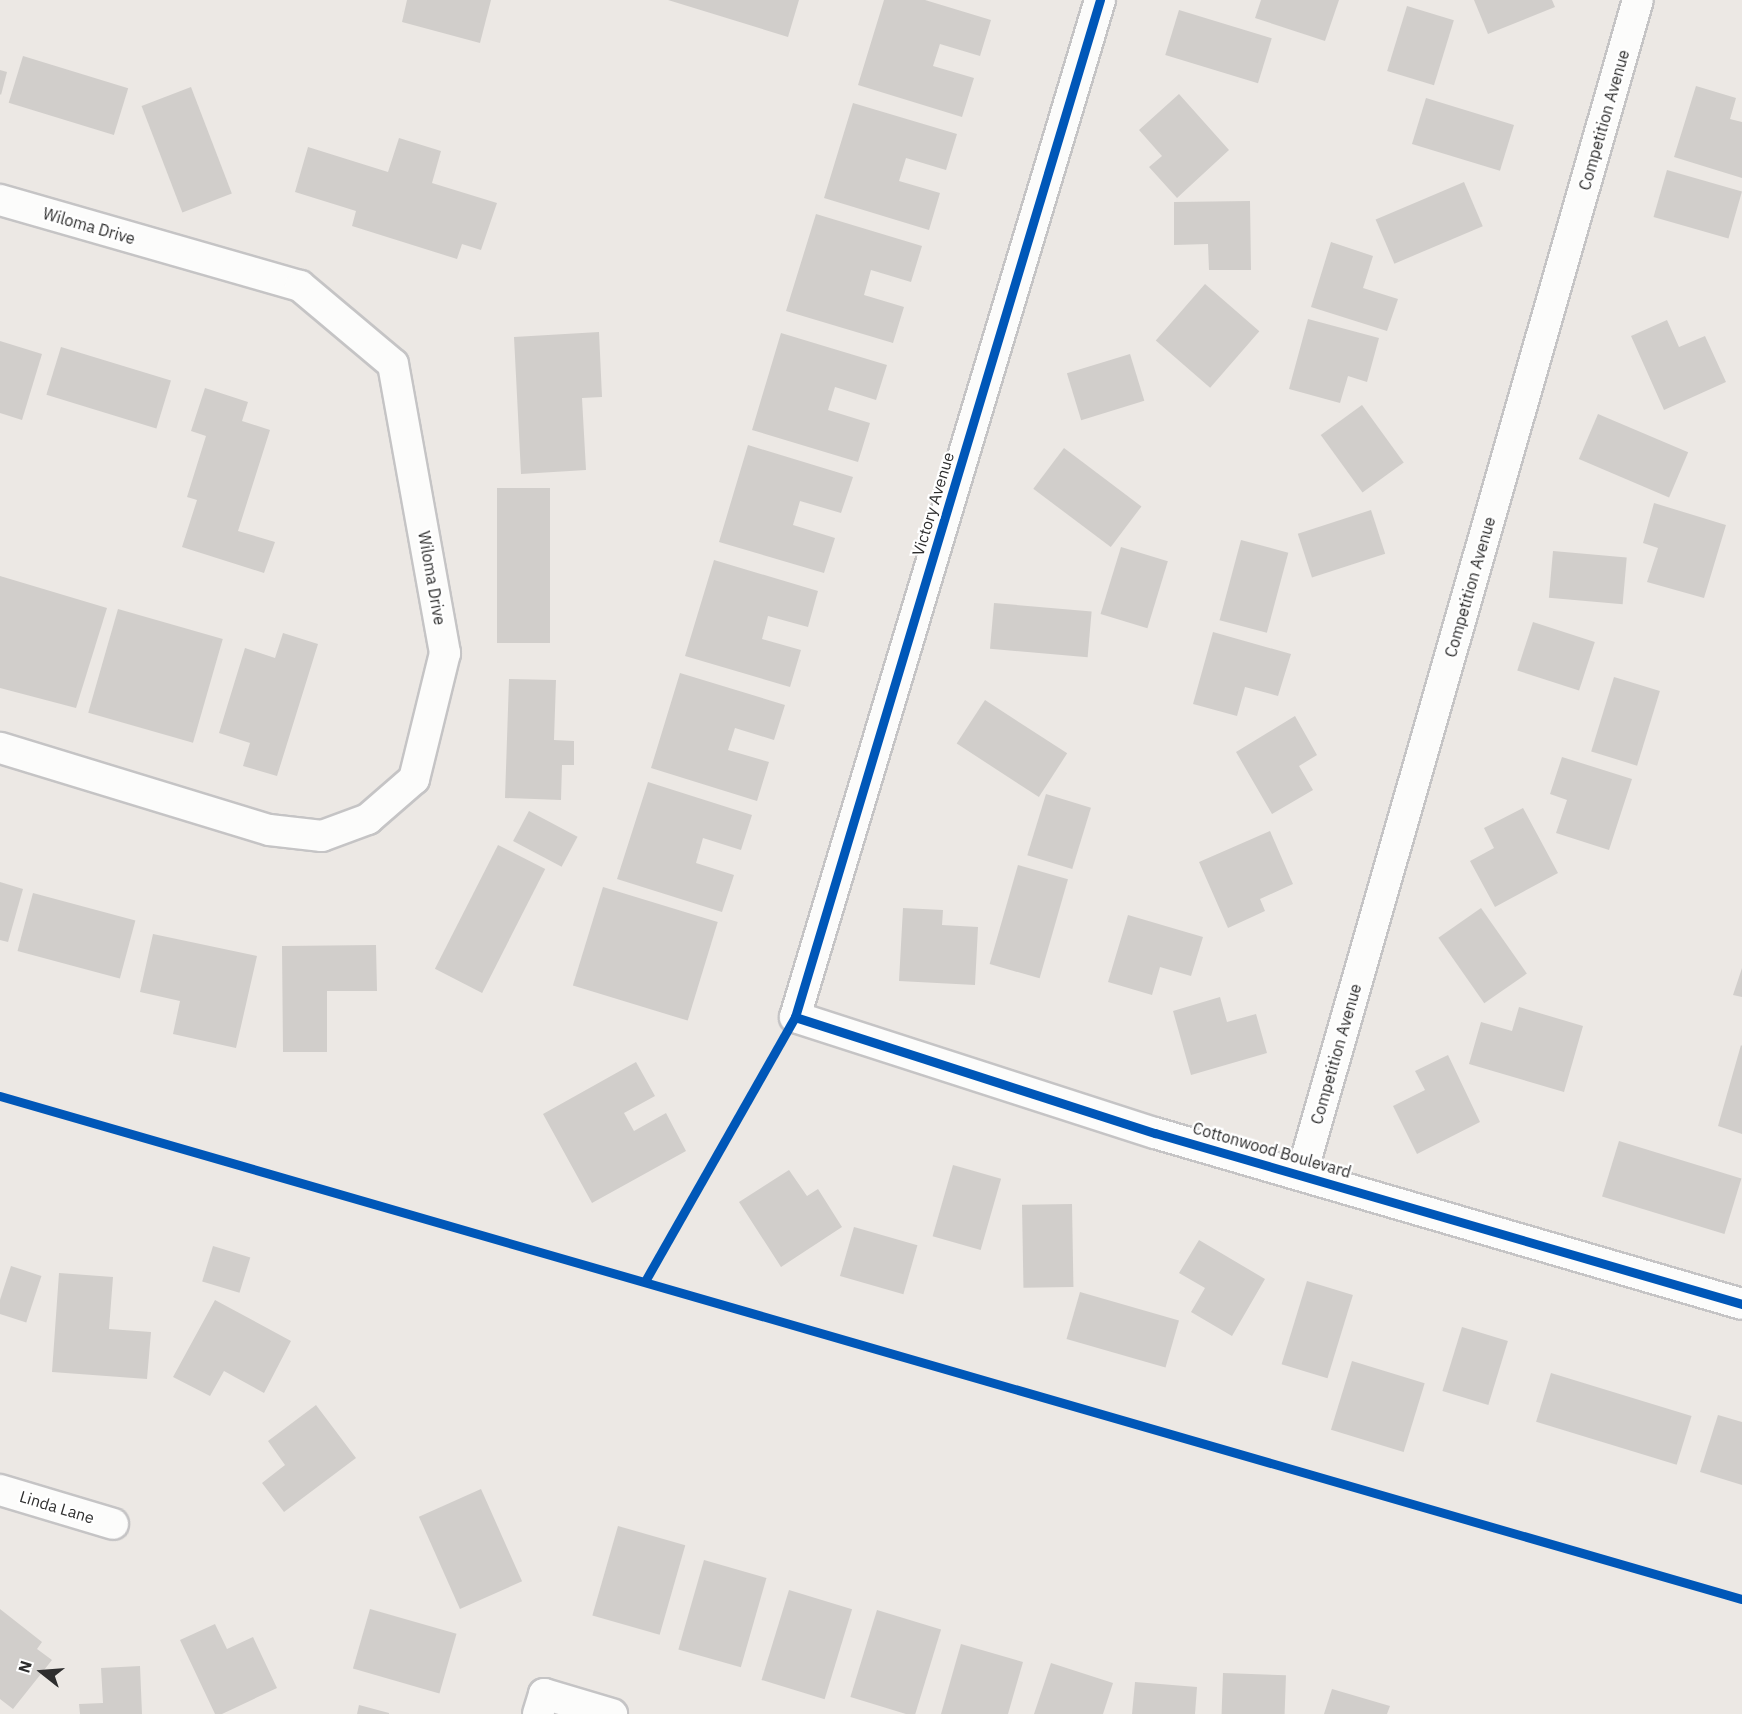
<!DOCTYPE html>
<style>
body{margin:0}
#map{position:relative;width:1742px;height:1714px;overflow:hidden;background:#ece8e4;font-family:"IBM Plex Sans",sans-serif}
div>[style]{position:absolute}
.building>*{inset:0;background:#d1cecb;transform-origin:0 0}
.roads{filter:drop-shadow(2px 0 #c5c4c5) drop-shadow(-2px 0 #c5c4c5) drop-shadow(0 2px #c5c4c5) drop-shadow(0 -2px #c5c4c5)}
.minor>*{height:30px;margin:-15px;padding:0 15px;transform-origin:15px;border-radius:15px;background:#fcfcfb}
.cycleway>*{height:9px;margin:-4.5px;padding:0 4.5px;transform-origin:4.5px;border-radius:4.5px;background:#0057b8}
span{translate:-50% -50%;white-space:nowrap;text-align:center;line-height:1.15;-webkit-text-stroke:4.5px #fff;paint-order:stroke}
.street-label{font-size:16px;color:#2e2e2e}
.north{position:absolute;left:12px;top:1642px;width:60px;height:60px;-webkit-text-stroke:4px #fff;paint-order:stroke;rotate:287deg;font-size:16px;font-weight:700;line-height:24px;text-align:center;color:#2e2e2e}
.north::after{content:'';display:block;margin:auto;width:21px;height:27px;background:#2e2e2e;clip-path:polygon(50% 0,100% 100%,50% 72%,0 100%)}
</style>
<div id="map">
<div class="building">
<div style="clip-path:polygon(407px 0,491px 0,480px 43px,402px 22px)"></div>
<div style="clip-path:polygon(668px 0,799px 0,788px 37px)"></div>
<div style="clip-path:polygon(884px 0,925px 0,991px 20px,980px 56px,940px 44px,933px 66px,974px 78px,962px 117px,858px 85px)"></div>
<div style="clip-path:polygon(1261px 0,1339px 0,1325px 41px,1255px 18px)"></div>
<div style="clip-path:polygon(1474px 0,1552px 0,1555px 7px,1488px 34px)"></div>
<div style="left:1407px;top:6px;width:49px;height:68px;rotate:17deg"></div>
<div style="left:1179px;top:10px;width:97px;height:47px;rotate:17deg"></div>
<div style="left:23px;top:56px;width:110px;height:49px;rotate:17deg"></div>
<div style="clip-path:polygon(0 70px,7px 72px,1px 95px,0 94px)"></div>
<div style="clip-path:polygon(1696px 86px,1736px 98px,1730px 119px,1742px 122px,1742px 178px,1674px 157px)"></div>
<div style="left:191px;top:87px;width:114px;height:53px;rotate:69deg"></div>
<div style="clip-path:polygon(1179px 94px,1229px 150px,1177px 198px,1149px 167px,1162px 156px,1139px 130px)"></div>
<div style="left:1426px;top:98px;width:92px;height:48px;rotate:17deg"></div>
<div style="clip-path:polygon(853px 103px,957px 134px,946px 170px,906px 158px,899px 181px,940px 193px,929px 230px,824px 198px)"></div>
<div style="clip-path:polygon(399px 138px,441px 151px,432px 183px,497px 203px,481px 250px,462px 244px,457px 259px,352px 226px,356px 211px,295px 192px,308px 147px,388px 172px)"></div>
<div style="left:1667px;top:170px;width:78px;height:49px;rotate:16deg"></div>
<div style="left:1464px;top:182px;width:48px;height:96px;rotate:67deg"></div>
<div style="clip-path:polygon(1250px 201px,1251px 270px,1209px 270px,1208px 244px,1174px 245px,1174px 202px)"></div>
<div style="clip-path:polygon(816px 214px,922px 246px,911px 282px,871px 270px,864px 295px,904px 307px,893px 343px,786px 311px)"></div>
<div style="clip-path:polygon(1331px 242px,1373px 256px,1363px 288px,1398px 299px,1387px 331px,1311px 307px)"></div>
<div style="left:1205px;top:284px;width:72px;height:75px;rotate:41deg"></div>
<div style="clip-path:polygon(1308px 319px,1379px 338px,1367px 382px,1348px 376px,1340px 403px,1289px 389px)"></div>
<div style="clip-path:polygon(1667px 320px,1679px 347px,1705px 336px,1726px 382px,1664px 410px,1631px 336px)"></div>
<div style="clip-path:polygon(599px 332px,602px 397px,582px 398px,586px 470px,521px 474px,514px 337px)"></div>
<div style="clip-path:polygon(781px 333px,887px 365px,876px 400px,835px 387px,828px 410px,870px 423px,858px 462px,752px 430px)"></div>
<div style="clip-path:polygon(0 341px,42px 354px,22px 420px,0 413px)"></div>
<div style="left:61px;top:347px;width:115px;height:50px;rotate:17deg"></div>
<div style="left:1130px;top:354px;width:49px;height:66px;rotate:73deg"></div>
<div style="clip-path:polygon(205px 388px,248px 402px,242px 421px,270px 430px,238px 531px,275px 542px,264px 573px,182px 547px,197px 500px,187px 497px,206px 436px,191px 431px)"></div>
<div style="left:1362px;top:405px;width:71px;height:51px;rotate:54deg"></div>
<div style="left:1598px;top:414px;width:98px;height:49px;rotate:23deg"></div>
<div style="clip-path:polygon(748px 445px,853px 477px,841px 513px,800px 501px,793px 525px,835px 538px,824px 573px,719px 542px)"></div>
<div style="left:1064px;top:448px;width:97px;height:51px;rotate:37deg"></div>
<div style="left:497px;top:488px;width:53px;height:155px"></div>
<div style="clip-path:polygon(1654px 503px,1726px 525px,1704px 598px,1647px 582px,1658px 548px,1643px 543px)"></div>
<div style="left:1371px;top:510px;width:46px;height:77px;rotate:72deg"></div>
<div style="left:1241px;top:540px;width:49px;height:83px;rotate:15deg"></div>
<div style="left:1121px;top:547px;width:49px;height:70px;rotate:17deg"></div>
<div style="left:1553px;top:551px;width:74px;height:47px;rotate:5deg"></div>
<div style="clip-path:polygon(714px 560px,818px 591px,808px 627px,768px 616px,762px 639px,801px 650px,790px 687px,685px 656px)"></div>
<div style="clip-path:polygon(0 576px,107px 608px,76px 708px,0 688px)"></div>
<div style="left:994px;top:603px;width:98px;height:46px;rotate:5deg"></div>
<div style="left:118px;top:609px;width:109px;height:108px;rotate:16deg"></div>
<div style="left:1533px;top:622px;width:65px;height:51px;rotate:18deg"></div>
<div style="clip-path:polygon(1213px 632px,1291px 654px,1278px 696px,1245px 687px,1237px 716px,1193px 704px)"></div>
<div style="clip-path:polygon(283px 633px,318px 644px,277px 776px,243px 766px,250px 743px,219px 733px,245px 648px,275px 658px)"></div>
<div style="clip-path:polygon(680px 673px,785px 705px,774px 740px,735px 728px,728px 750px,769px 762px,757px 801px,651px 768px)"></div>
<div style="left:1614px;top:677px;width:48px;height:78px;rotate:17deg"></div>
<div style="clip-path:polygon(509px 679px,556px 680px,554px 740px,574px 741px,574px 765px,562px 765px,561px 800px,505px 798px)"></div>
<div style="left:985px;top:700px;width:98px;height:52px;rotate:33deg"></div>
<div style="clip-path:polygon(1295px 716px,1317px 755px,1299px 766px,1313px 790px,1272px 814px,1236px 752px)"></div>
<div style="clip-path:polygon(1562px 757px,1632px 779px,1609px 850px,1556px 833px,1567px 800px,1550px 794px)"></div>
<div style="clip-path:polygon(648px 782px,752px 815px,741px 850px,703px 838px,696px 863px,734px 875px,722px 912px,617px 879px)"></div>
<div style="left:1046px;top:794px;width:47px;height:64px;rotate:17deg"></div>
<div style="clip-path:polygon(1523px 808px,1558px 873px,1495px 907px,1470px 861px,1494px 848px,1484px 828px)"></div>
<div style="left:529px;top:811px;width:55px;height:34px;rotate:28deg"></div>
<div style="clip-path:polygon(1270px 831px,1293px 884px,1260px 899px,1265px 911px,1228px 928px,1199px 862px)"></div>
<div style="left:498px;top:845px;width:53px;height:139px;rotate:27deg"></div>
<div style="left:1018px;top:865px;width:52px;height:103px;rotate:16deg"></div>
<div style="clip-path:polygon(0 882px,23px 889px,8px 942px,0 940px)"></div>
<div style="left:603px;top:887px;width:120px;height:103px;rotate:17deg"></div>
<div style="left:33px;top:893px;width:106px;height:60px;rotate:15deg"></div>
<div style="clip-path:polygon(903px 908px,943px 910px,942px 925px,978px 927px,975px 985px,899px 981px)"></div>
<div style="left:1481px;top:908px;width:80px;height:52px;rotate:55deg"></div>
<div style="clip-path:polygon(1128px 915px,1203px 937px,1191px 976px,1160px 967px,1152px 995px,1108px 982px)"></div>
<div style="clip-path:polygon(153px 934px,257px 956px,236px 1048px,173px 1034px,180px 1001px,140px 992px)"></div>
<div style="clip-path:polygon(376px 945px,377px 991px,327px 991px,327px 1052px,283px 1052px,282px 946px)"></div>
<div style="clip-path:polygon(1742px 968px,1742px 997px,1733px 995px)"></div>
<div style="clip-path:polygon(1220px 997px,1227px 1022px,1256px 1014px,1267px 1053px,1191px 1075px,1173px 1011px)"></div>
<div style="clip-path:polygon(1519px 1007px,1583px 1026px,1564px 1092px,1469px 1064px,1481px 1022px,1512px 1031px)"></div>
<div style="clip-path:polygon(1741px 1045px,1742px 1046px,1742px 1134px,1718px 1126px)"></div>
<div style="clip-path:polygon(1448px 1055px,1480px 1122px,1417px 1154px,1393px 1106px,1425px 1090px,1415px 1071px)"></div>
<div style="clip-path:polygon(636px 1062px,655px 1096px,624px 1113px,634px 1131px,666px 1113px,686px 1151px,592px 1203px,543px 1114px)"></div>
<div style="left:1619px;top:1141px;width:128px;height:58px;rotate:17deg"></div>
<div style="left:953px;top:1165px;width:50px;height:74px;rotate:16deg"></div>
<div style="clip-path:polygon(789px 1170px,807px 1196px,818px 1189px,842px 1227px,781px 1267px,739px 1202px)"></div>
<div style="left:1072px;top:1204px;width:83px;height:50px;rotate:89deg"></div>
<div style="left:854px;top:1227px;width:66px;height:51px;rotate:16deg"></div>
<div style="clip-path:polygon(1199px 1240px,1265px 1279px,1232px 1336px,1191px 1312px,1205px 1288px,1179px 1273px)"></div>
<div style="left:213px;top:1246px;width:39px;height:37px;rotate:17deg"></div>
<div style="left:11px;top:1266px;width:32px;height:49px;rotate:18deg"></div>
<div style="clip-path:polygon(59px 1273px,113px 1277px,109px 1329px,151px 1332px,147px 1379px,52px 1372px)"></div>
<div style="left:1307px;top:1281px;width:48px;height:87px;rotate:17deg"></div>
<div style="left:1080px;top:1292px;width:103px;height:49px;rotate:16deg"></div>
<div style="clip-path:polygon(215px 1300px,291px 1341px,264px 1393px,224px 1371px,210px 1396px,173px 1377px)"></div>
<div style="left:1462px;top:1327px;width:48px;height:67px;rotate:17deg"></div>
<div style="left:1352px;top:1361px;width:76px;height:72px;rotate:17deg"></div>
<div style="left:1551px;top:1373px;width:147px;height:51px;rotate:17deg"></div>
<div style="clip-path:polygon(316px 1405px,356px 1458px,284px 1512px,262px 1483px,285px 1465px,268px 1441px)"></div>
<div style="clip-path:polygon(1718px 1415px,1742px 1422px,1742px 1485px,1700px 1472px)"></div>
<div style="left:481px;top:1489px;width:101px;height:68px;rotate:66deg"></div>
<div style="left:618px;top:1526px;width:70px;height:93px;rotate:16deg"></div>
<div style="left:704px;top:1560px;width:65px;height:93px;rotate:16deg"></div>
<div style="left:789px;top:1590px;width:66px;height:94px;rotate:17deg"></div>
<div style="clip-path:polygon(0 1609px,42px 1642px,37px 1649px,52px 1660px,13px 1709px,0 1699px)"></div>
<div style="left:370px;top:1609px;width:90px;height:62px;rotate:16deg"></div>
<div style="left:877px;top:1610px;width:67px;height:91px;rotate:17deg"></div>
<div style="clip-path:polygon(215px 1624px,227px 1649px,253px 1637px,277px 1688px,222px 1714px,215px 1714px,180px 1640px)"></div>
<div style="clip-path:polygon(961px 1644px,1023px 1662px,1008px 1714px,941px 1714px)"></div>
<div style="clip-path:polygon(1051px 1663px,1113px 1683px,1103px 1714px,1034px 1714px)"></div>
<div style="clip-path:polygon(140px 1666px,142px 1714px,80px 1714px,79px 1704px,103px 1703px,101px 1668px)"></div>
<div style="left:1223px;top:1673px;width:63px;height:41px;rotate:2deg"></div>
<div style="clip-path:polygon(1135px 1682px,1197px 1687px,1195px 1714px,1132px 1714px)"></div>
<div style="clip-path:polygon(1332px 1689px,1390px 1706px,1387px 1714px,1324px 1714px)"></div>
<div style="clip-path:polygon(359px 1705px,389px 1713px,389px 1714px,357px 1714px)"></div>
</div>
<div class="roads">
<div class="minor">
<div style="left:1100px;top:0;width:1062px;rotate:106.69deg"></div>
<div style="left:795px;top:1017px;width:378px;rotate:17.9deg"></div>
<div style="left:1155px;top:1133px;width:611px;rotate:16.24deg"></div>
<div style="left:0;top:200px;width:312px;rotate:16deg"></div>
<div style="left:300px;top:286px;width:121px;rotate:40deg"></div>
<div style="left:393px;top:364px;width:294px;rotate:79.8deg"></div>
<div style="left:445px;top:653px;width:130px;rotate:103.8deg"></div>
<div style="left:414px;top:779px;width:61px;rotate:139deg"></div>
<div style="left:368px;top:819px;width:49px;rotate:159.7deg"></div>
<div style="left:322px;top:836px;width:53px;rotate:-173.5deg"></div>
<div style="left:269px;top:830px;width:281px;rotate:-163deg"></div>
<div style="left:1302px;top:1173px;width:1220px;rotate:-74.02deg"></div>
<div style="left:0;top:1490px;width:118px;rotate:16.7deg"></div>
<div style="left:538px;top:1714px;width:21px;rotate:-73deg"></div>
<div style="left:544px;top:1694px;width:71px;rotate:16.4deg"></div>
</div>
</div>
<div class="cycleway">
<div style="left:795px;top:1017px;width:378px;rotate:17.9deg"></div>
<div style="left:1155px;top:1133px;width:611px;rotate:16.24deg"></div>
<div style="left:0;top:1096px;width:1813px;rotate:16.11deg"></div>
<div style="left:645px;top:1281px;width:304px;rotate:-60.4deg"></div>
<div style="left:795px;top:1017px;width:1062px;rotate:-73.31deg"></div>
</div>
<div class="street-label">
<span style="left:1604px;top:120px;rotate:-74deg">Competition Avenue</span>
<span style="left:89px;top:226px;rotate:16deg">Wiloma Drive</span>
<span style="left:933px;top:504px;rotate:-73deg">Victory Avenue</span>
<span style="left:432px;top:578px;rotate:80deg">Wiloma Drive</span>
<span style="left:1470px;top:587px;rotate:-74deg">Competition Avenue</span>
<span style="left:1336px;top:1054px;rotate:-74deg">Competition Avenue</span>
<span style="left:1272px;top:1150px;rotate:16deg">Cottonwood Boulevard</span>
<span style="left:57px;top:1507px;rotate:17deg">Linda Lane</span>
</div>
<div class="north">N</div>
</div>
